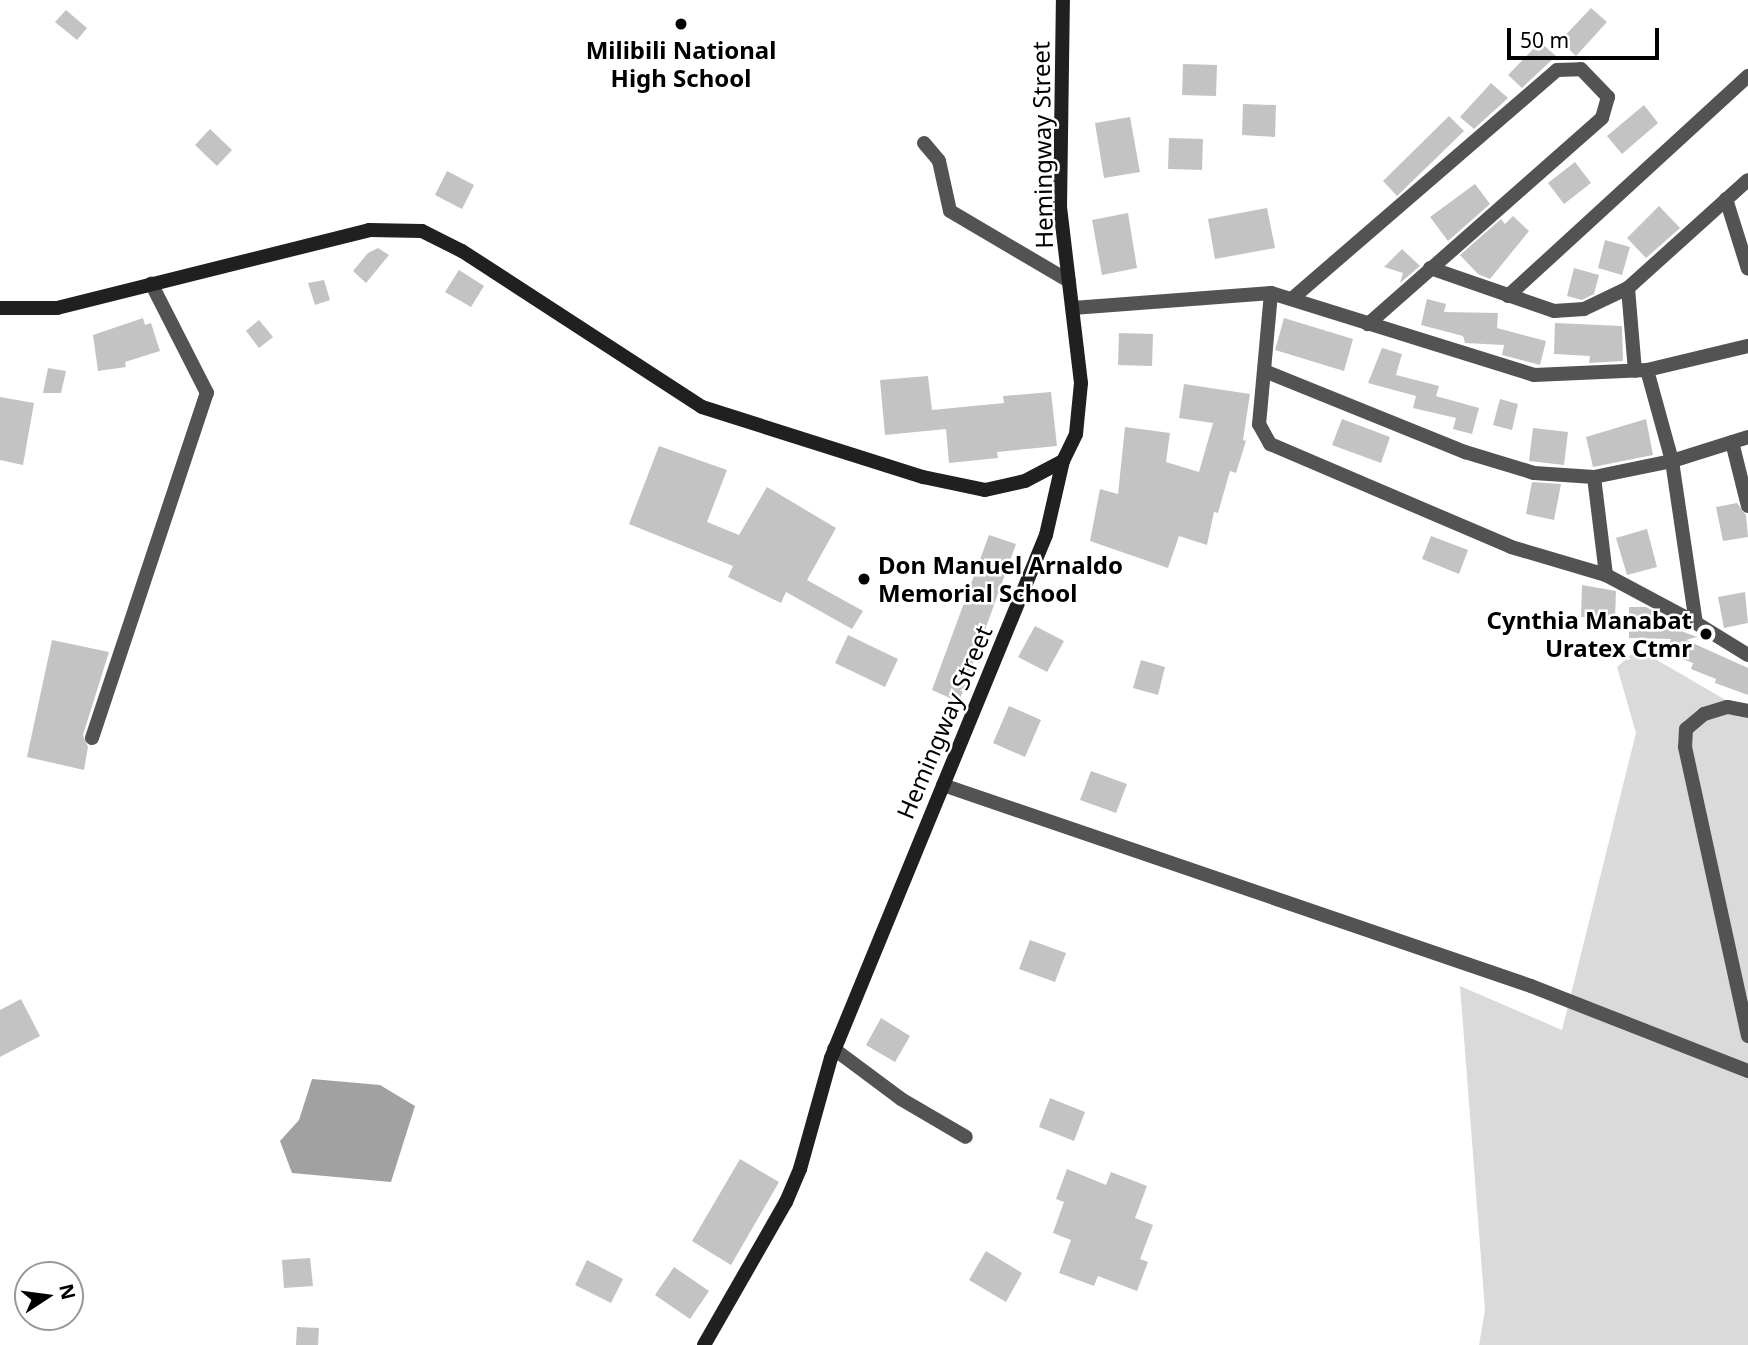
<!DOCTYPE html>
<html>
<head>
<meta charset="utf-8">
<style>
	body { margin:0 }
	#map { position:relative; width:1748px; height:1345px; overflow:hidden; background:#fff; font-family:"Noto Sans",sans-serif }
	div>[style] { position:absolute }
	.green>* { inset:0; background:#dadada }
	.water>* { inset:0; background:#a1a1a1 }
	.building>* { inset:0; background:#c3c3c3 }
	.minor>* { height:14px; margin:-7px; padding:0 7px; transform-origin:7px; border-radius:7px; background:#535353 }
	.secondary>* { height:14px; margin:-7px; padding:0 7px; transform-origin:7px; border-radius:7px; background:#202020 }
	.dots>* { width:19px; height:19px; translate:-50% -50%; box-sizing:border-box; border:4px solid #fff; border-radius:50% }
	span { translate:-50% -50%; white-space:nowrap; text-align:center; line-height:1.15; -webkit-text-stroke:5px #fff; paint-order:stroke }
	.poi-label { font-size:24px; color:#000; font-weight:700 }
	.left { translate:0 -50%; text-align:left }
	.right { translate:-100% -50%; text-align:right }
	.street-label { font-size:24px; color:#000 }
	.north { position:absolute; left:14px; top:1261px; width:70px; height:70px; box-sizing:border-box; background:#fff; border:2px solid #999; border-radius:50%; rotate:77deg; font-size:19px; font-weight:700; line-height:28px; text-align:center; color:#000 }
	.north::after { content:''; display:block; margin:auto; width:24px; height:32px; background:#000; clip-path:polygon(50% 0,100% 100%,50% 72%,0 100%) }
	.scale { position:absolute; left:1507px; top:28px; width:152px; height:32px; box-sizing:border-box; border:4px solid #000; border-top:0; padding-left:9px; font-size:21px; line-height:24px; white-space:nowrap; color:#000; -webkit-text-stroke:5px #fff; paint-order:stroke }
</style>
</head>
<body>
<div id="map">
	<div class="green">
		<div style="clip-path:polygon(1638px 649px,1748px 713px,1748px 1345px,1479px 1345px,1485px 1310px,1460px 986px,1562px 1030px,1636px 733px,1617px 667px)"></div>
	</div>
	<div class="water">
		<div style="clip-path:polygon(312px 1079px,380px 1085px,415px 1106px,391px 1182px,292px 1173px,280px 1141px,299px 1120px)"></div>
	</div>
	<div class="building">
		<div style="clip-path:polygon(1591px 8px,1607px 22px,1576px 56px,1560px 41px)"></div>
		<div style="clip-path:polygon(66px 10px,87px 28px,77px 40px,55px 22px)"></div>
		<div style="clip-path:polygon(1540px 42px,1556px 56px,1522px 88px,1508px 75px)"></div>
		<div style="clip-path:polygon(1183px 64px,1217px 65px,1216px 96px,1182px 95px)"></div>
		<div style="clip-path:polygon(1491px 83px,1508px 98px,1474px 129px,1460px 117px)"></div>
		<div style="clip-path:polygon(1243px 104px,1276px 105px,1275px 137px,1242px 135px)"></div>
		<div style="clip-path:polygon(1644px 105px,1658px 123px,1622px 154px,1607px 136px)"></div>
		<div style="clip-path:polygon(1449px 116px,1464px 131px,1397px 196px,1383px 181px)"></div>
		<div style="clip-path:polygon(1130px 117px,1140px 172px,1104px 178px,1095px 123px)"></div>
		<div style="clip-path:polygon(210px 129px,232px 150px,217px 166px,195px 145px)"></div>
		<div style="clip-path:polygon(1169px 138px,1203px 139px,1202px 170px,1168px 169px)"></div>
		<div style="clip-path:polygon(1575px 162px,1591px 183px,1564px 204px,1548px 183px)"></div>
		<div style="clip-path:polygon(447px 171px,474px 185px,462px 209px,435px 195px)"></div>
		<div style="clip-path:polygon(1475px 184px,1490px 204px,1448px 241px,1430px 217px)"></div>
		<div style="clip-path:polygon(1659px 206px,1680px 228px,1646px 258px,1627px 238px)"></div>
		<div style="clip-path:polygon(1267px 208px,1275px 248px,1215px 259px,1208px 219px)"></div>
		<div style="clip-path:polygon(1128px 213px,1137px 268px,1102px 275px,1092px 220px)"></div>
		<div style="clip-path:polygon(1513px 216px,1529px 231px,1490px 279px,1478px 274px,1460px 255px,1501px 219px,1505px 224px)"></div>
		<div style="clip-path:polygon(1605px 240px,1630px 247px,1622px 275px,1598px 268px)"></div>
		<div style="clip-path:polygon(378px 248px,389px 255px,366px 283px,353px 271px,368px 253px)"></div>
		<div style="clip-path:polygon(1402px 249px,1420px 266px,1400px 283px,1403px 273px,1384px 267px)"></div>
		<div style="clip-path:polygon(1574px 268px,1599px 275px,1594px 294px,1582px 300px,1567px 296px)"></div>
		<div style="clip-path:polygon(459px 270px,484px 286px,471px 307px,445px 292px)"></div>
		<div style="clip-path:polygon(324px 280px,330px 300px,315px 305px,308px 283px)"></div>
		<div style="clip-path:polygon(1427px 299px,1446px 304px,1444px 312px,1498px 313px,1497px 328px,1546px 341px,1540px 365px,1502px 355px,1504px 345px,1465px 343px,1463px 336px,1421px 325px)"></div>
		<div style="clip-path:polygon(143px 318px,145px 325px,151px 323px,160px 351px,125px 362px,126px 367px,98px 371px,93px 335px)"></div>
		<div style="clip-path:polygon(1284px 318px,1353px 339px,1344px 371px,1275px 350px)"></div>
		<div style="clip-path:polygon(259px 320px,273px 337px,259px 348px,246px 331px)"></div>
		<div style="clip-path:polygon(1555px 323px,1622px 326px,1623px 361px,1589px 363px,1590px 356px,1554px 354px)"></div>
		<div style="clip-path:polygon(1119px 333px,1153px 334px,1152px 366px,1118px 365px)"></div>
		<div style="clip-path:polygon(1382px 348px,1402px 354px,1396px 375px,1439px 386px,1436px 396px,1479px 408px,1472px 434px,1453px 429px,1456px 418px,1413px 408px,1416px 396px,1368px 383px)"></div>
		<div style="clip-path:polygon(48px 368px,66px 371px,61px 393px,43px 393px)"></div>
		<div style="clip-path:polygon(928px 376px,932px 410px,1004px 403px,1003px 396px,1051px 392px,1057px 446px,997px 452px,998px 458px,949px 463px,946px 429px,885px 435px,880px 380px)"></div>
		<div style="clip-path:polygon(1184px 384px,1250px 394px,1243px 440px,1246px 441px,1236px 473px,1230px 471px,1218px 513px,1214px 512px,1207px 545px,1179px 536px,1168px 568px,1090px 541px,1100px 489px,1118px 494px,1125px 427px,1170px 433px,1166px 462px,1199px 472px,1213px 423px,1179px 418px)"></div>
		<div style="clip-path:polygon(0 397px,34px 403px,23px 465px,0 460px)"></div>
		<div style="clip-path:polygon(1500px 399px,1518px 404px,1512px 430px,1493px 425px)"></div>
		<div style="clip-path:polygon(1342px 419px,1390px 437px,1381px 463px,1332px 445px)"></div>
		<div style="clip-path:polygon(1646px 419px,1653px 455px,1593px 467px,1586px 437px)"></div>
		<div style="clip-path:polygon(1533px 428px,1568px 432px,1564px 465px,1529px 461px)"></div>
		<div style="clip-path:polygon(659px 446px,727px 470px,707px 522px,739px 535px,767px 487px,836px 528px,807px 580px,863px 611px,852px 629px,786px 592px,781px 603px,728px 577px,733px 566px,629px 524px)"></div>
		<div style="clip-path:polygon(1532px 482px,1561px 484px,1554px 520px,1526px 514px)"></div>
		<div style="clip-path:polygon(1737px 503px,1746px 515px,1748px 537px,1723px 541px,1716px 507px)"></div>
		<div style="clip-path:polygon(1647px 529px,1657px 567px,1627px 575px,1616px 538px)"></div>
		<div style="clip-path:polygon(989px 535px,1016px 544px,959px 702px,932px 690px)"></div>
		<div style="clip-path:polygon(1431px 536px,1468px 550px,1459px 574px,1422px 559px)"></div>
		<div style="clip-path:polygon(1582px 585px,1616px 591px,1615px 618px,1581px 617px)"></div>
		<div style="clip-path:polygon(1745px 592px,1748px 623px,1724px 628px,1718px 597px)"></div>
		<div style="clip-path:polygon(1629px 607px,1646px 607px,1663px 616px,1663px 624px,1697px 637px,1686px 640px,1748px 668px,1748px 695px,1715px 683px,1716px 679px,1691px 669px,1693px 663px,1666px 653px,1671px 639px,1629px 638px)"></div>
		<div style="clip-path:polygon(1035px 626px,1064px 641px,1047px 672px,1018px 657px)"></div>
		<div style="clip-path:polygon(848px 635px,898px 659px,885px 687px,835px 663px)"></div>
		<div style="clip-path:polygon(52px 640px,109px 652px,83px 735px,88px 747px,84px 770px,27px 757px)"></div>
		<div style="clip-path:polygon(1141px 660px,1165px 667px,1158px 695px,1133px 688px)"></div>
		<div style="clip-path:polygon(1009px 706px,1041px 720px,1025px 757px,993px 743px)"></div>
		<div style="clip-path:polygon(1091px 771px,1127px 784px,1116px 813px,1080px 800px)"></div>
		<div style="clip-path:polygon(1030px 940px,1066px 953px,1055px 982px,1019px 969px)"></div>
		<div style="clip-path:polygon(21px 999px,40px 1036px,0 1057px,0 1010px)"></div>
		<div style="clip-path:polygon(881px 1018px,910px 1036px,895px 1062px,866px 1045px)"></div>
		<div style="clip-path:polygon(1050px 1098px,1085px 1112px,1074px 1141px,1039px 1127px)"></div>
		<div style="clip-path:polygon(740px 1159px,779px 1182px,731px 1265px,692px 1241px)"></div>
		<div style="clip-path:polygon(1067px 1169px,1106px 1185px,1111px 1172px,1147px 1186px,1135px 1218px,1153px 1225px,1140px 1259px,1148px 1262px,1137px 1291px,1098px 1276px,1094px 1286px,1059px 1273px,1071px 1240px,1053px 1233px,1064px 1202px,1056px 1199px)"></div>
		<div style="clip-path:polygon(986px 1251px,1022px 1273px,1006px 1302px,969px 1280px)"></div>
		<div style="clip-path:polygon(310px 1258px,313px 1286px,284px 1288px,282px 1260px)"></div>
		<div style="clip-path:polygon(587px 1260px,623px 1279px,611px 1303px,575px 1285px)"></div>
		<div style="clip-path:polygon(674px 1267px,709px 1291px,690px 1319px,655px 1295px)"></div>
		<div style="clip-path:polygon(297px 1327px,319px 1328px,318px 1345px,296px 1345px)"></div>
	</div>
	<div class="minor">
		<div style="left:924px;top:143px;width:23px;rotate:50deg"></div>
		<div style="left:939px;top:161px;width:51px;rotate:77.6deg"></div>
		<div style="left:950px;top:211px;width:138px;rotate:30.5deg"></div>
		<div style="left:1726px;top:199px;width:73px;rotate:72.6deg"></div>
		<div style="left:1430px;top:268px;width:131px;rotate:19.1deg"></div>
		<div style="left:1554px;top:311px;width:30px;rotate:-4deg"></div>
		<div style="left:1584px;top:309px;width:49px;rotate:-25.5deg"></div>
		<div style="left:1628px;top:288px;width:161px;rotate:-42deg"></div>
		<div style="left:1628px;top:288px;width:83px;rotate:85.2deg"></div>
		<div style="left:1271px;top:293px;width:132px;rotate:95.2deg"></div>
		<div style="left:1259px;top:424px;width:23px;rotate:61deg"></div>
		<div style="left:1270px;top:444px;width:262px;rotate:23.1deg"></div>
		<div style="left:1511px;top:547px;width:99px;rotate:16.4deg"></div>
		<div style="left:1606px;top:575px;width:102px;rotate:28.1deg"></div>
		<div style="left:1508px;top:296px;width:326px;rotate:-42.5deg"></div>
		<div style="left:1294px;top:297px;width:347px;rotate:-40.8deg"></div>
		<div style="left:1557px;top:70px;width:24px;rotate:-2deg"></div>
		<div style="left:1581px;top:69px;width:39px;rotate:46deg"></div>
		<div style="left:1608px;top:97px;width:22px;rotate:106deg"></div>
		<div style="left:1602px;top:118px;width:312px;rotate:138.6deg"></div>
		<div style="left:1073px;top:308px;width:199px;rotate:-4.3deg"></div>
		<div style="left:1271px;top:293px;width:275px;rotate:17.3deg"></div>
		<div style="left:1534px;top:375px;width:113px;rotate:-2.5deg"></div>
		<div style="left:1647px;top:370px;width:104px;rotate:-13.4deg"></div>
		<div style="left:1647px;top:370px;width:94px;rotate:74.6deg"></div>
		<div style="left:1672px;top:461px;width:164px;rotate:81.6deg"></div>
		<div style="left:1696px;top:623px;width:61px;rotate:31.6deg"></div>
		<div style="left:1267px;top:372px;width:214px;rotate:22deg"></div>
		<div style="left:1465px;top:452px;width:72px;rotate:16.9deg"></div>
		<div style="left:1534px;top:473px;width:60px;rotate:3.8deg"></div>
		<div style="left:1594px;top:477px;width:80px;rotate:-11.6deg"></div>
		<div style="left:1672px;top:461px;width:80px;rotate:-17.5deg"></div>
		<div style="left:1732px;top:442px;width:66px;rotate:76deg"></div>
		<div style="left:1594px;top:477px;width:99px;rotate:83deg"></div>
		<div style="left:1748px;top:711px;width:21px;rotate:-169deg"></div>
		<div style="left:1727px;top:707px;width:24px;rotate:163deg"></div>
		<div style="left:1704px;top:714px;width:23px;rotate:140deg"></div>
		<div style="left:1686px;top:729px;width:18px;rotate:93deg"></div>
		<div style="left:1685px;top:747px;width:296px;rotate:77.7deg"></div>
		<div style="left:92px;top:738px;width:364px;rotate:-71.6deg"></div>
		<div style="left:207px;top:393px;width:123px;rotate:-117deg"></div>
		<div style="left:943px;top:785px;width:621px;rotate:18.87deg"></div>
		<div style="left:1531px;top:986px;width:233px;rotate:21.4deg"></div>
		<div style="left:834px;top:1049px;width:84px;rotate:36.7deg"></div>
		<div style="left:901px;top:1099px;width:75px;rotate:30.3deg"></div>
	</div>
	<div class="secondary">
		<div style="left:0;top:308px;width:57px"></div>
		<div style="left:57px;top:308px;width:322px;rotate:-14deg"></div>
		<div style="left:369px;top:230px;width:53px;rotate:1.1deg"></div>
		<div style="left:422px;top:231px;width:45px;rotate:26.6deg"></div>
		<div style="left:462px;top:251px;width:286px;rotate:33deg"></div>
		<div style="left:702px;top:407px;width:232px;rotate:17.6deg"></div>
		<div style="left:923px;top:477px;width:63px;rotate:11.8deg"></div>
		<div style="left:985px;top:490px;width:41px;rotate:-12.7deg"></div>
		<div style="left:1025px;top:481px;width:43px;rotate:-27.8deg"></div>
		<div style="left:704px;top:1345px;width:165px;rotate:-60.2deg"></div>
		<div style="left:786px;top:1202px;width:36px;rotate:-67deg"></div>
		<div style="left:800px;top:1169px;width:115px;rotate:-74.4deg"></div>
		<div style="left:831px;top:1058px;width:565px;rotate:-67.65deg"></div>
		<div style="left:1046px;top:535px;width:76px;rotate:-77.1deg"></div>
		<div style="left:1063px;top:461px;width:30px;rotate:-64deg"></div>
		<div style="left:1076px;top:434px;width:51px;rotate:-84.4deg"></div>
		<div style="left:1081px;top:383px;width:176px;rotate:-96.8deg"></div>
		<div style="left:1060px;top:208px;width:208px;rotate:-89.2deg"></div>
	</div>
	<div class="dots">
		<div style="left:681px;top:24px;background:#000"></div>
		<div style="left:864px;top:579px;background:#000"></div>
		<div style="left:1706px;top:634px;background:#000"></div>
	</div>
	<div class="poi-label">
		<span style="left:681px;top:64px">Milibili National<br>High School</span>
		<span class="left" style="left:878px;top:579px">Don Manuel Arnaldo<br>Memorial School</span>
		<span class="right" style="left:1692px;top:634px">Cynthia Manabat<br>Uratex Ctmr</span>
	</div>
	<div class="street-label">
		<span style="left:1042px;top:145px;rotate:-91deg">Hemingway Street</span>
		<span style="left:944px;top:722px;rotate:-67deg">Hemingway Street</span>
	</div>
	<div class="north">N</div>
	<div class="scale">50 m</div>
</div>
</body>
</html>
